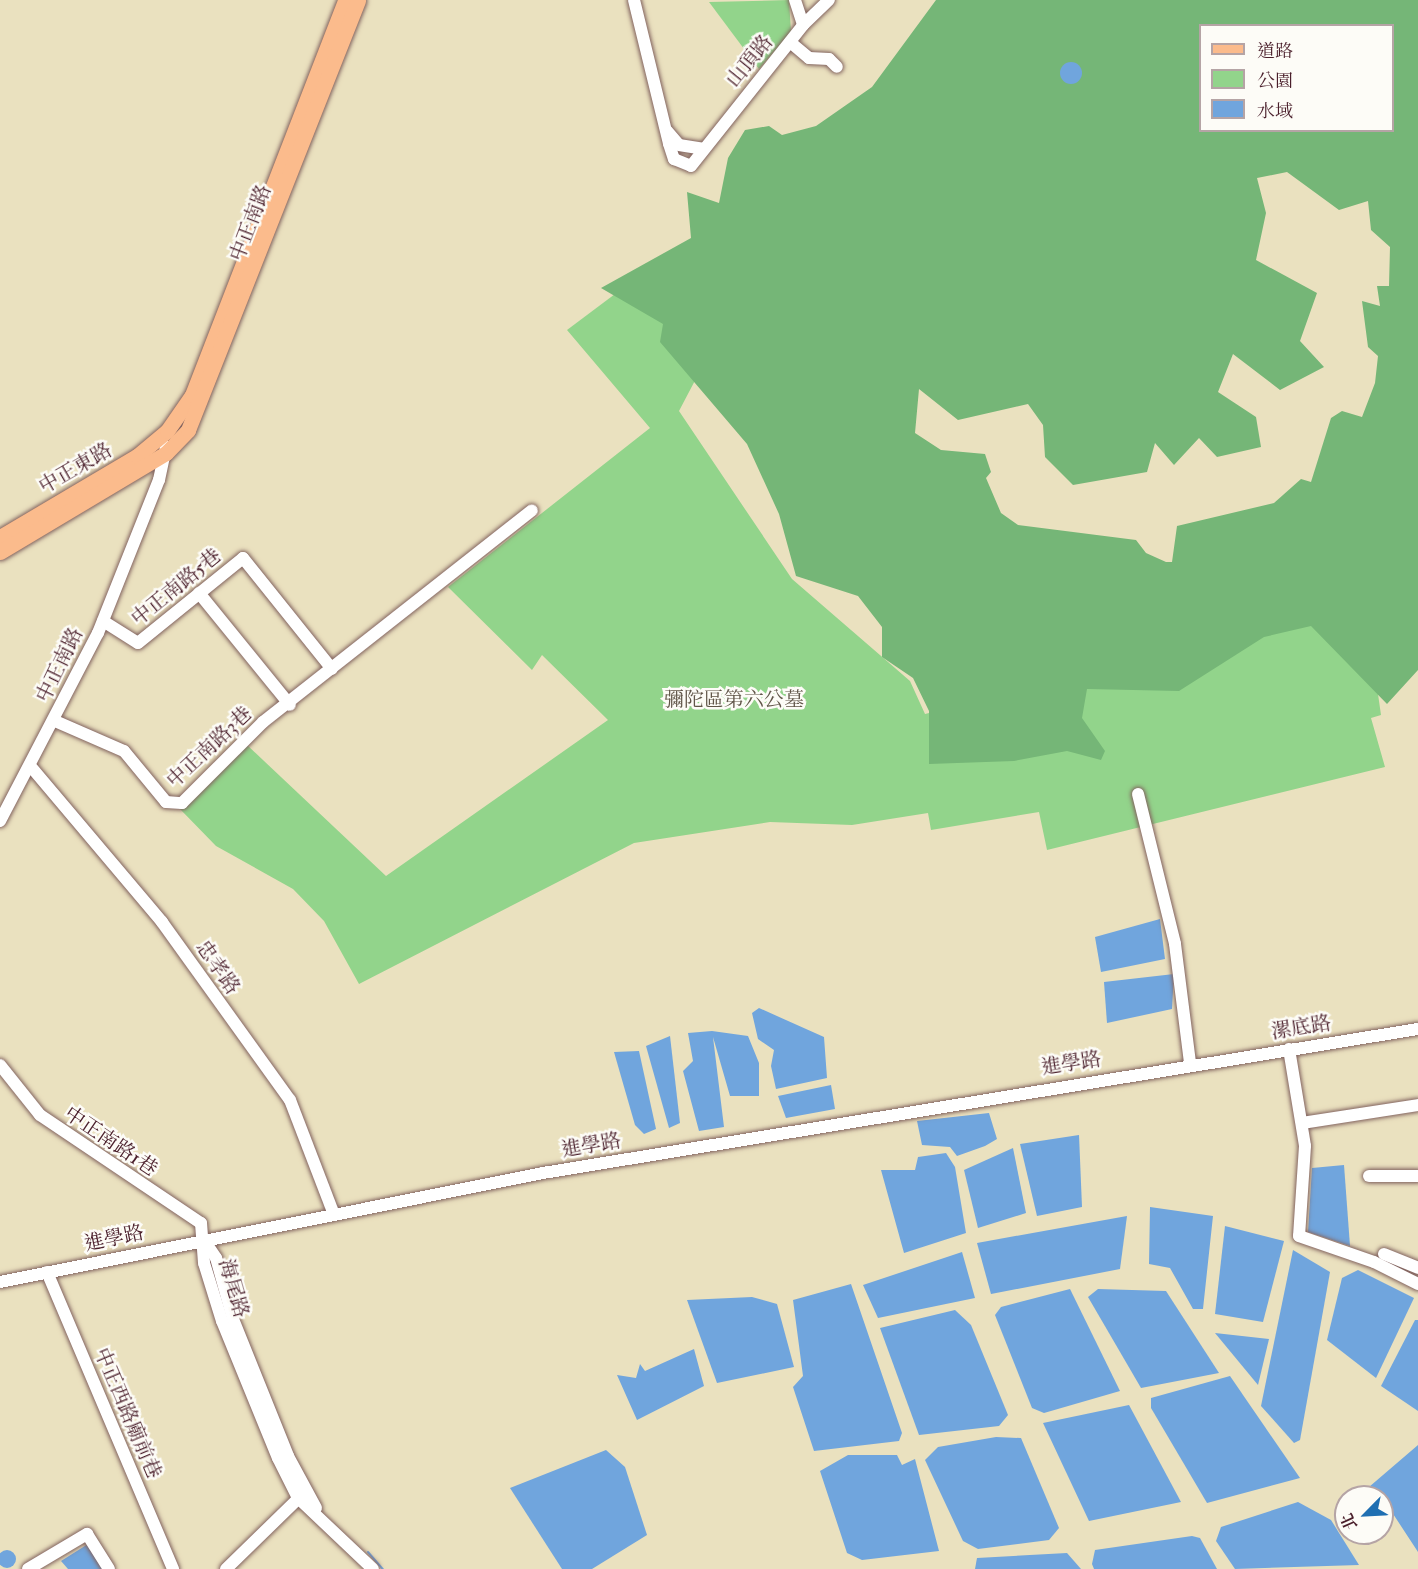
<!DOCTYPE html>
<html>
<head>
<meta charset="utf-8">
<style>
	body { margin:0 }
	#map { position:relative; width:1418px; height:1569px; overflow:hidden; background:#eae1bf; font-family:"IM FELL Double Pica","Noto Serif TC",serif }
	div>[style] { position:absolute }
	.green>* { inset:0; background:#92d48b }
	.forest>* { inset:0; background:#75b677 }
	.water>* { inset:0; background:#70a5dd }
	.round { border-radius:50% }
	.stream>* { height:2px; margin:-1px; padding:0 1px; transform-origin:1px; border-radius:1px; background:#70a5dd }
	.roads { filter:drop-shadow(0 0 2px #82635f) drop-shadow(0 0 2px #82635f) }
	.minor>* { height:12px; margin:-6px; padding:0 6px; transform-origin:6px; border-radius:6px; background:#fff }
	.major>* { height:15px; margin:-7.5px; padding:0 7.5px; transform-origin:7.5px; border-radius:7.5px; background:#fbbb8c }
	span { translate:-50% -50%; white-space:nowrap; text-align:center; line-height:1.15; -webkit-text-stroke:5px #fdfcf7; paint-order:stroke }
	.street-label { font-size:20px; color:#4a1f2b }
	.park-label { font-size:20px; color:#605548 }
	.legend { position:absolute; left:1199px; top:24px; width:195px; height:108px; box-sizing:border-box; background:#fdfcf7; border:2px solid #b5a4a5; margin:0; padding:8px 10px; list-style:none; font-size:18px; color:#4a1f2b }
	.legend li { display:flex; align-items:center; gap:12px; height:30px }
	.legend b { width:30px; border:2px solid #b5a4a5 }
	.north { position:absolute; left:1334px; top:1485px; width:60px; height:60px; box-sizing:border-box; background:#fdfcf7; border:2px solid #b5a4a5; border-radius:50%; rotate:246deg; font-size:16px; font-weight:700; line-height:24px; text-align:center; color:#4a1f2b }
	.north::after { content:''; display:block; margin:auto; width:21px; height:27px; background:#1f6fb2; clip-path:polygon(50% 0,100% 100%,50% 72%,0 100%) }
</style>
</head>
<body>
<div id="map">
	<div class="green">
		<div style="clip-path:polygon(789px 0,791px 32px,759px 69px,709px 2px)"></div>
		<div style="clip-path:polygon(631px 282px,700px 371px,679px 411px,792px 579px,910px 681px,925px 714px,1317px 618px,1375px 673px,1381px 715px,1371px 718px,1385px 767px,1047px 850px,1039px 812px,931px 830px,928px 813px,852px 825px,770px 822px,634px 843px,359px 984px,324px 921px,293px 889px,216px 846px,180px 809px,246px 744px,386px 876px,608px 720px,542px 655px,532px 670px,448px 587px,650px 428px,567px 330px)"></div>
	</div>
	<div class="forest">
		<div style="clip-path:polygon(evenodd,936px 0,1418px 0,1418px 670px,1387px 704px,1311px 626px,1264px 637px,1179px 691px,1087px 689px,1082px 718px,1105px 751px,1101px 760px,1067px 751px,1014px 761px,929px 764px,929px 711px,913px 678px,882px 657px,882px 627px,858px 596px,796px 576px,779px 514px,747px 444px,660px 342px,663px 324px,601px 288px,691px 238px,687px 192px,719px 203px,728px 158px,745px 130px,769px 126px,782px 135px,816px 126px,872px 87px,936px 0,1200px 26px,1392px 26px,1392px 130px,1200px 130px,1200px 26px,936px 0,1287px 172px,1339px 210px,1368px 201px,1371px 230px,1390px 247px,1389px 286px,1377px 286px,1380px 306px,1362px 301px,1368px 347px,1378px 356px,1375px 383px,1362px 417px,1342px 411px,1331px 418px,1311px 482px,1301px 479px,1274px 503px,1177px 526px,1172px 562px,1166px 562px,1146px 553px,1136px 540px,1018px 525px,1001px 513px,986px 478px,991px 472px,985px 454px,941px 450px,915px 433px,919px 389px,958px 420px,1028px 404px,1043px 425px,1045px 457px,1073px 485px,1147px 472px,1155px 443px,1174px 465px,1199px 438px,1217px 457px,1261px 447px,1256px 417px,1218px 392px,1233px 354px,1280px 390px,1324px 367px,1300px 341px,1317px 293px,1256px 260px,1266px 213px,1257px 178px,1287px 172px)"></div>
	</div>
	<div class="water">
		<div class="round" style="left:1060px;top:62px;width:22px;height:22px"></div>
		<div style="clip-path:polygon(1160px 919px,1165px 959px,1101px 972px,1095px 937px)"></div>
		<div style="clip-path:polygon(1174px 974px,1172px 1009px,1107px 1023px,1104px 982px)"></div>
		<div style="clip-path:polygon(759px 1008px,824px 1037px,827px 1078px,776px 1089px,771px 1066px,774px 1050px,758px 1039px,752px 1013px)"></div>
		<div style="clip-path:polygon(712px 1031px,748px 1036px,759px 1063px,759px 1096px,730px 1096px,713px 1037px,724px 1127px,699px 1131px,683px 1071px,693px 1061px,688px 1033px)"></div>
		<div style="clip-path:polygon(670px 1036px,680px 1123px,669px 1128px,646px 1046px)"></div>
		<div style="clip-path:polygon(639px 1051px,656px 1129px,644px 1134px,635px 1125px,614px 1052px)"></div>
		<div style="clip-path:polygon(831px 1085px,835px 1109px,786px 1118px,778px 1096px)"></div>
		<div style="clip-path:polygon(989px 1113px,997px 1139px,985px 1146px,957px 1156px,950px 1147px,922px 1145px,917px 1121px)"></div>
		<div style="clip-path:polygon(1079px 1135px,1082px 1207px,1037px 1216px,1020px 1144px)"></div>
		<div style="clip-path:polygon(1013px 1148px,1026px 1213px,978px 1228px,964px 1170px)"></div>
		<div style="clip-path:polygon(946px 1153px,955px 1167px,966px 1233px,904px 1253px,881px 1170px,915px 1170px,918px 1157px)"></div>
		<div style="clip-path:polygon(1344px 1165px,1350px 1246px,1308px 1232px,1312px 1168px)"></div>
		<div style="clip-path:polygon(1150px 1207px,1213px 1216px,1203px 1309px,1193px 1309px,1170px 1268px,1149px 1264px)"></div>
		<div style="clip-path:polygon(1127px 1216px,1120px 1269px,991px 1294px,977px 1243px)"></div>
		<div style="clip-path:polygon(1225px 1226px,1284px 1241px,1263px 1322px,1215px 1314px)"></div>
		<div style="clip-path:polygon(1293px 1250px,1330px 1272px,1300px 1440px,1294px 1443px,1261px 1406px)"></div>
		<div style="clip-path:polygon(962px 1252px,975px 1298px,878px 1318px,863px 1285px)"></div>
		<div style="clip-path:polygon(1358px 1270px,1414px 1298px,1376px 1378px,1327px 1340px,1342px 1278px)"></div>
		<div style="clip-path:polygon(851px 1284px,902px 1433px,899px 1441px,814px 1451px,793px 1387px,803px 1376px,793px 1300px)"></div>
		<div style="clip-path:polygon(1070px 1289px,1120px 1391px,1044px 1413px,1032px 1408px,995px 1315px,1001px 1307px)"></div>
		<div style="clip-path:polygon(1098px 1289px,1166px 1291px,1219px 1373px,1141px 1388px,1088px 1297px)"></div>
		<div style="clip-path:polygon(752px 1297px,777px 1304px,794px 1367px,717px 1383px,687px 1300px)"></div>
		<div style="clip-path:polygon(955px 1310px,971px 1325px,1008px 1415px,999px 1426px,919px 1435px,880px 1328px)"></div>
		<div style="clip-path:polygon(1415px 1320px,1418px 1320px,1418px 1411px,1381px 1386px)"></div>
		<div style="clip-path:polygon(1215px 1333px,1269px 1339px,1258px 1385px)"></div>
		<div style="clip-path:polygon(694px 1349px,704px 1386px,637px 1420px,617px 1375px,636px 1378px,640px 1364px,645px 1371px)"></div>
		<div style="clip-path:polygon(1230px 1376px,1300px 1478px,1207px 1503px,1151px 1408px,1151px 1398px)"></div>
		<div style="clip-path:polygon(1129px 1405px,1181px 1502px,1089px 1521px,1043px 1423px)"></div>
		<div style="clip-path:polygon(996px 1437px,1021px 1438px,1059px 1528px,1049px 1540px,978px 1549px,963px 1541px,925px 1460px,938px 1447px)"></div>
		<div style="clip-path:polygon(1418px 1445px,1418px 1552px,1382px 1497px,1369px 1487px)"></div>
		<div style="clip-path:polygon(606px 1450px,625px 1467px,647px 1535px,592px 1569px,562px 1569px,510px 1488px)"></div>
		<div style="clip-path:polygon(848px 1455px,897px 1455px,902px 1465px,915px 1459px,939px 1551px,862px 1560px,847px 1553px,820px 1471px)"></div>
		<div style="clip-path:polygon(1298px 1502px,1331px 1520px,1359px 1565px,1235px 1569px,1216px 1541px,1221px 1527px)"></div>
		<div style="clip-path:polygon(1192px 1536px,1200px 1538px,1217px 1569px,1094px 1569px,1092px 1564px,1095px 1550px)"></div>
		<div style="clip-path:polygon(88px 1544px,104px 1569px,68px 1569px,61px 1561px)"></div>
		<div class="round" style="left:-2px;top:1550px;width:18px;height:18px"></div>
		<div style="clip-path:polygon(1067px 1553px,1081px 1569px,975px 1569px,977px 1558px)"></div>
	</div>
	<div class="stream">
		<div style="left:368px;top:1552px;width:23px;rotate:49deg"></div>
	</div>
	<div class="roads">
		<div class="minor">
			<div style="left:634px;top:0;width:148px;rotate:76.3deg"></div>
			<div style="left:669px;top:144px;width:16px;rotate:72deg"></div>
			<div style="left:674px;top:159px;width:18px;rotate:22deg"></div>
			<div style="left:691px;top:166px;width:180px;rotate:-51.5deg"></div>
			<div style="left:803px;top:25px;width:36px;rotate:-44deg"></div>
			<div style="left:795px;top:0;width:26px;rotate:72deg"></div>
			<div style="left:790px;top:42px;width:25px;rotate:40deg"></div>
			<div style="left:809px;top:58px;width:20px;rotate:3deg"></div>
			<div style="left:829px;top:59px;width:11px;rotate:45deg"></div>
			<div style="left:667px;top:131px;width:18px;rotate:49deg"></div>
			<div style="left:679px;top:145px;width:24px;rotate:9deg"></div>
			<div style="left:199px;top:593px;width:144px;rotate:50.9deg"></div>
			<div style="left:103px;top:621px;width:41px;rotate:32.2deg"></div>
			<div style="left:138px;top:643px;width:135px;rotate:-39deg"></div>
			<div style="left:243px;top:558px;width:142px;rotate:51.3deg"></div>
			<div style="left:55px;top:721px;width:75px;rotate:23.5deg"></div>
			<div style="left:124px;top:751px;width:66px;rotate:50.5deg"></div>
			<div style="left:166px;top:802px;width:16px;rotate:4deg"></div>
			<div style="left:182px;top:803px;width:115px;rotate:-45deg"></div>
			<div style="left:263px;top:722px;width:342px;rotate:-38.2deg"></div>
			<div style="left:32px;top:768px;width:202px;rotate:49.8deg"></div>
			<div style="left:162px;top:922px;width:219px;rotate:54.3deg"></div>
			<div style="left:290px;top:1100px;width:120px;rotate:69deg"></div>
			<div style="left:1138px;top:794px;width:154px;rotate:76.1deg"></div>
			<div style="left:1175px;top:944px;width:120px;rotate:82.8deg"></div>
			<div style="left:0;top:821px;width:212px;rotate:-62.5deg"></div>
			<div style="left:98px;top:633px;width:165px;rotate:-68.3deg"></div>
			<div style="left:159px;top:480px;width:34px;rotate:-78deg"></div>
			<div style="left:1289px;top:1049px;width:98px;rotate:80.6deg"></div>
			<div style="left:1305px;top:1146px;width:90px;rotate:93.8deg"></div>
			<div style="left:1299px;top:1236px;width:79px;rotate:19.1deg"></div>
			<div style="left:1374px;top:1262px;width:49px;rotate:26.6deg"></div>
			<div style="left:0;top:1065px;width:64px;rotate:51.3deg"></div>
			<div style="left:40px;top:1115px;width:194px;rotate:33.9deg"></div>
			<div style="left:201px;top:1223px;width:40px;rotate:85.7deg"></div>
			<div style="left:204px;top:1263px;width:61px;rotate:72.8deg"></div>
			<div style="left:222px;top:1321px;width:148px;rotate:67.8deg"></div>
			<div style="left:278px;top:1458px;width:45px;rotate:63.4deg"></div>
			<div style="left:298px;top:1498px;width:103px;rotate:43.4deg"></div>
			<div style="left:1302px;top:1123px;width:117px;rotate:-8.8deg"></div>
			<div style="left:1369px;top:1176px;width:49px"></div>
			<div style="left:204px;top:1240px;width:22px;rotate:56deg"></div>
			<div style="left:216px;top:1258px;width:63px;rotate:74.4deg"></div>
			<div style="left:233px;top:1319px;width:148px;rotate:68.1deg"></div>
			<div style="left:288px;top:1456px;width:59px;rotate:61.7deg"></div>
			<div style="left:1384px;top:1254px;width:37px;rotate:22deg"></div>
			<div style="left:47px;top:1272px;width:323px;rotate:67deg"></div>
			<div style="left:0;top:1282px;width:554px;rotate:-11.35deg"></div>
			<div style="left:543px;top:1173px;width:887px;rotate:-9.35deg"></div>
			<div style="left:28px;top:1569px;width:69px;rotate:-30.7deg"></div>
			<div style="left:87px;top:1534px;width:41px;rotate:57.8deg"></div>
			<div style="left:226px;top:1569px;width:110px;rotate:-44.3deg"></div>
		</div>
		<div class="major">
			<div style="left:0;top:537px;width:159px;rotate:-30.6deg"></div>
			<div style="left:137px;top:456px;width:39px;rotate:-40deg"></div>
			<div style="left:167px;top:431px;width:44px;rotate:-55.2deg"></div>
			<div style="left:192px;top:395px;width:424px;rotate:-68.8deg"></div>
			<div style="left:0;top:552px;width:193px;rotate:-30.8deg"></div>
			<div style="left:166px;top:453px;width:32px;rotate:-46deg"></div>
			<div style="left:188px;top:430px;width:462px;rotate:-68.4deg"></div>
		</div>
	</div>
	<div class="street-label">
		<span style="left:749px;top:61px;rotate:-51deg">山頂路</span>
		<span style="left:250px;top:223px;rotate:-69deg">中正南路</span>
		<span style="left:75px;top:468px;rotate:-30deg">中正東路</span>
		<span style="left:176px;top:587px;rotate:-39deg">中正南路5巷</span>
		<span style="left:59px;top:665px;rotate:-64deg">中正南路</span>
		<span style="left:209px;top:747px;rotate:-43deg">中正南路3巷</span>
		<span style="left:218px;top:967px;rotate:55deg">忠孝路</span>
		<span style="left:1301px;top:1027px;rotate:-9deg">漯底路</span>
		<span style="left:1071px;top:1063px;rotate:-9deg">進學路</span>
		<span style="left:111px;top:1141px;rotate:34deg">中正南路1巷</span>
		<span style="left:591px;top:1145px;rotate:-10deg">進學路</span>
		<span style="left:114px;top:1238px;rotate:-12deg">進學路</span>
		<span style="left:234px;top:1288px;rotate:74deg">海尾路</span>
		<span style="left:128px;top:1413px;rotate:67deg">中正西路廟前巷</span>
	</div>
	<div class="park-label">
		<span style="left:734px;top:699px">彌陀區第六公墓</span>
	</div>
	<ul class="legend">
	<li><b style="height:8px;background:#fbbb8c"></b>道路</li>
	<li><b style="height:16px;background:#92d48b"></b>公園</li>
	<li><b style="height:16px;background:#70a5dd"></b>水域</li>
	</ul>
	<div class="north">北</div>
</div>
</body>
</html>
